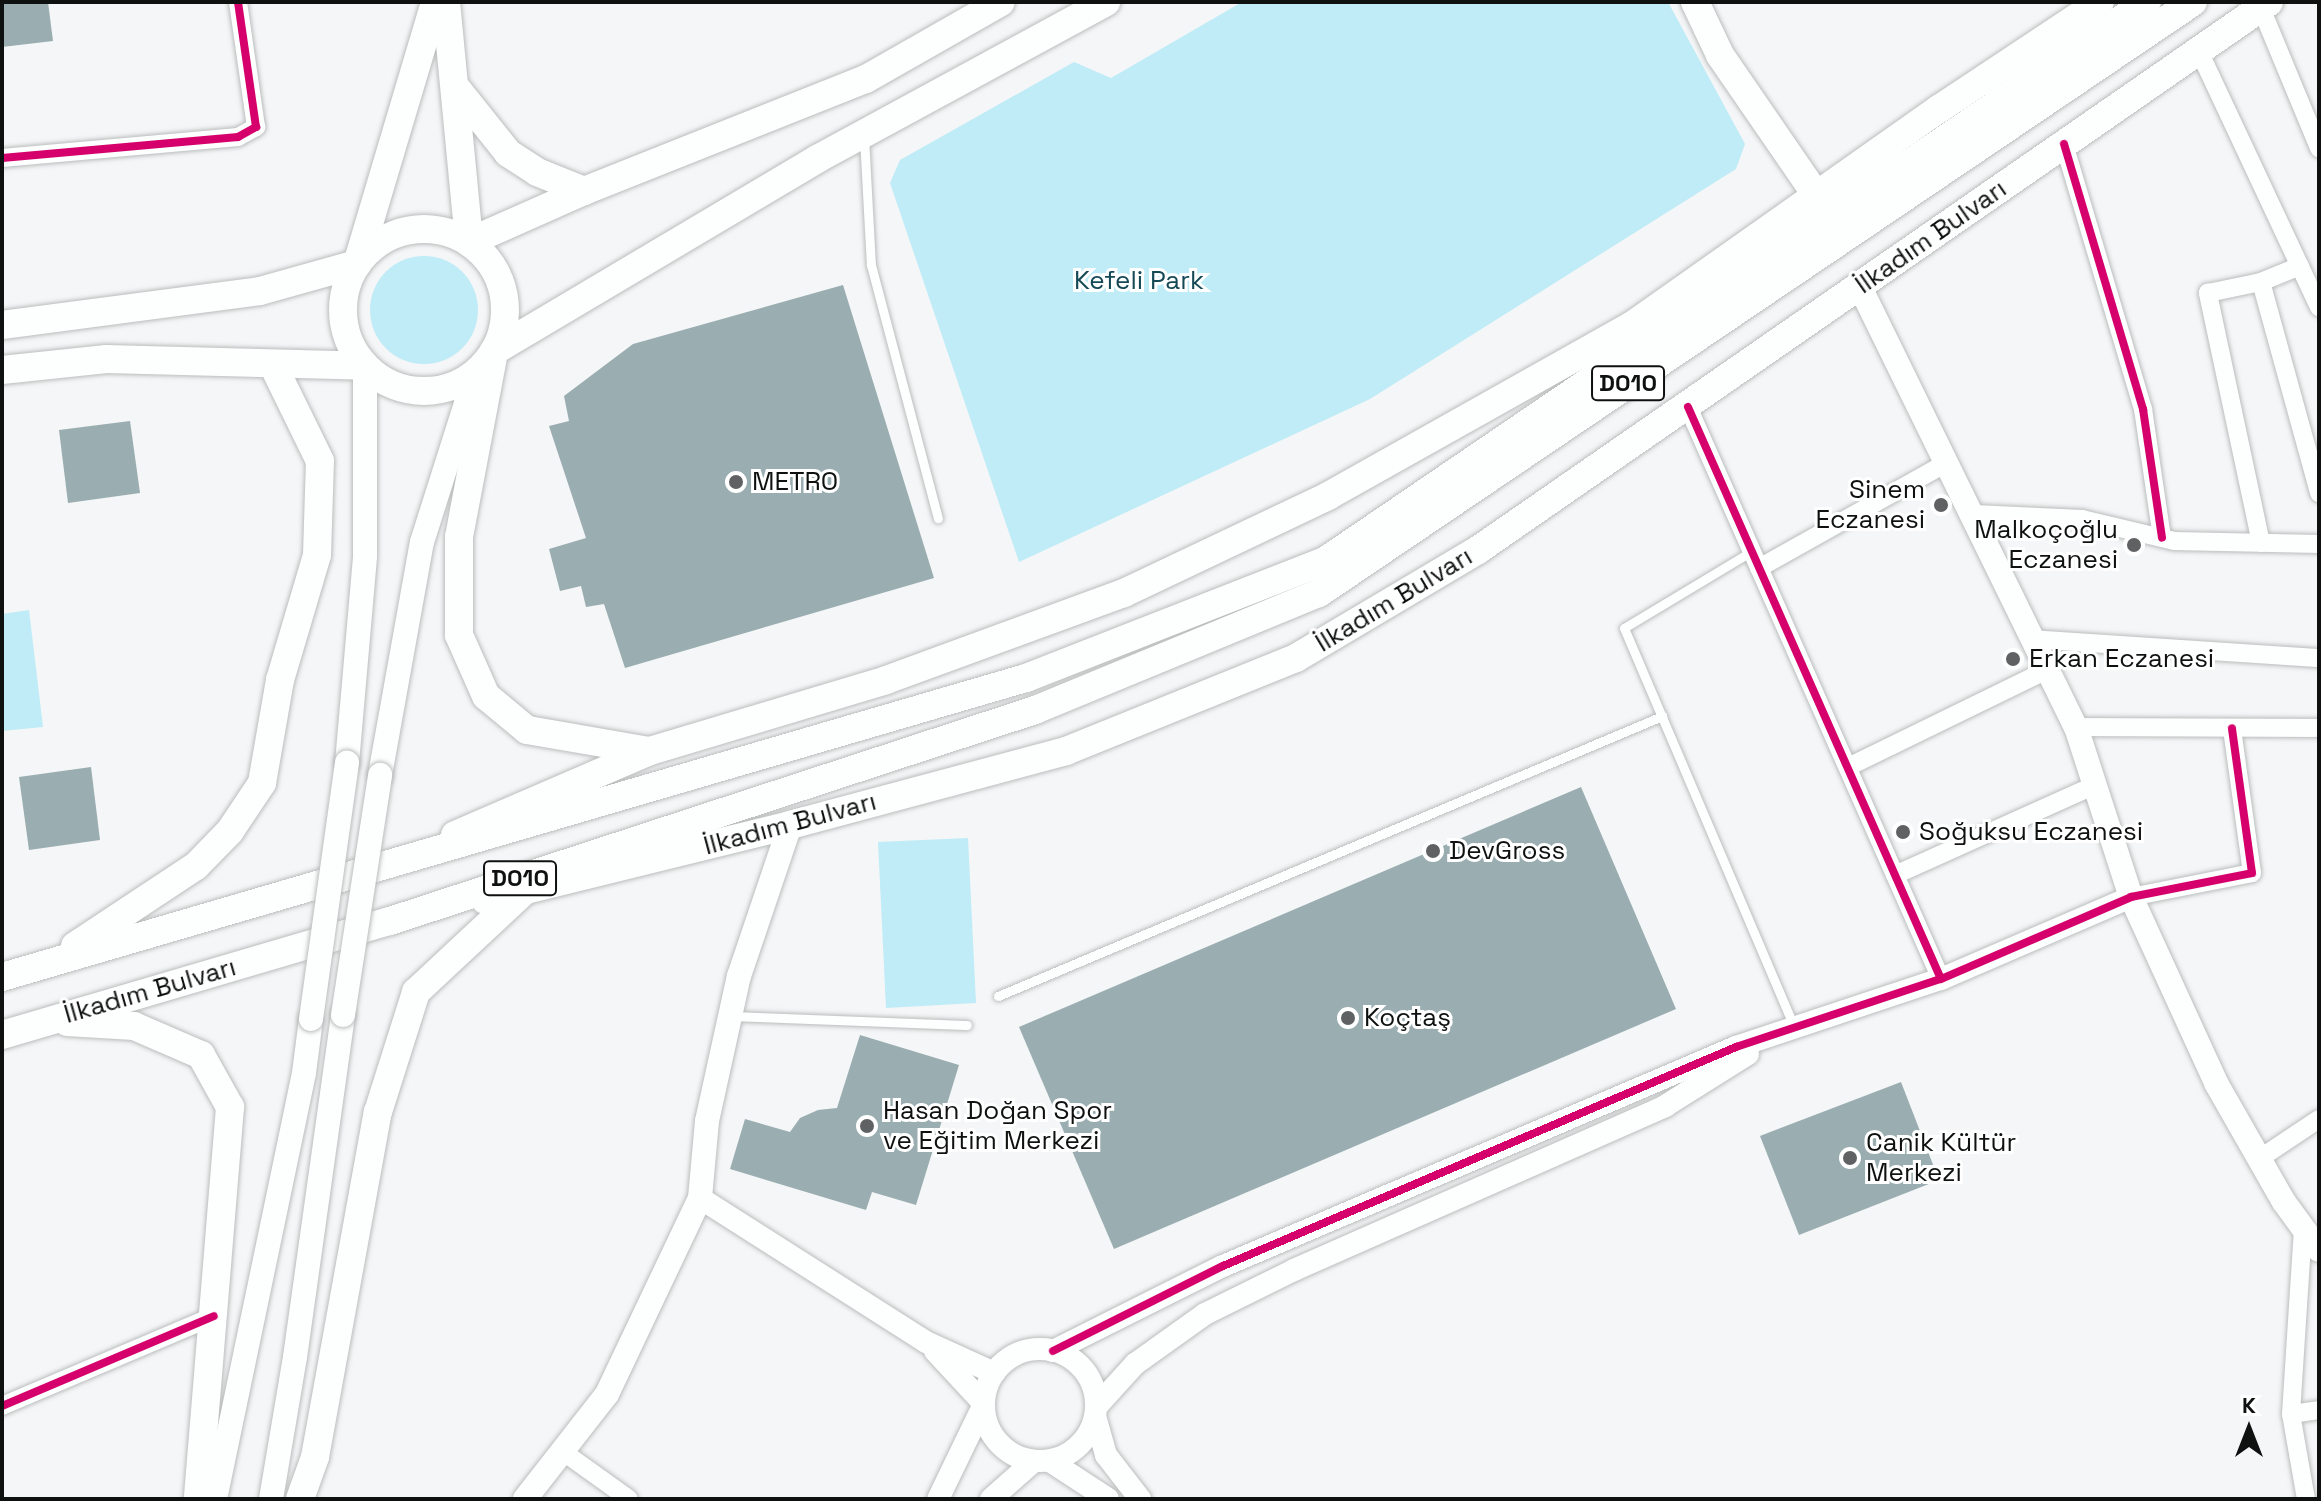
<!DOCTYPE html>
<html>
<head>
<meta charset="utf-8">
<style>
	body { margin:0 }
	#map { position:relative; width:2321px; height:1501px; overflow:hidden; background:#f4f6f7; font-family:"Space Grotesk",sans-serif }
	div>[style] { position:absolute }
	.green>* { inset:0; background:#bfecf7 }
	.round { border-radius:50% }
	.building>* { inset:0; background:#9aadb1 }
	.roads { filter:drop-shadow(0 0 2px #bbbdbd) drop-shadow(0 0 2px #bbbdbd) }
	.service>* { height:9px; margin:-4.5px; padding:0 4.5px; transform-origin:4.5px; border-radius:4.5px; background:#fdfefe }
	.minor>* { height:18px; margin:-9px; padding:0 9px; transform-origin:9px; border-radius:9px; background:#fdfefe }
	.tertiary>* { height:22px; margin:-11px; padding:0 11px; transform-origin:11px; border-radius:11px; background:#fdfefe }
	.tertiary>.ring { margin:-11px; padding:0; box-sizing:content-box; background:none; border:22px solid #fdfefe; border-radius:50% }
	.secondary>* { height:24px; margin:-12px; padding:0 12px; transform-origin:12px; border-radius:12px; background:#fdfefe }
	.primary>* { height:28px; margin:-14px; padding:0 14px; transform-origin:14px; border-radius:14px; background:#fdfefe }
	.primary>.ring { margin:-14px; padding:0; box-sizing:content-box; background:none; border:28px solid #fdfefe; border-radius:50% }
	.trunk>* { height:28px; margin:-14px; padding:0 14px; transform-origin:14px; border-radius:14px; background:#fdfefe }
	.bridges { filter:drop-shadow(0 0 2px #bbbdbd) drop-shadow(0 0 2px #bbbdbd) }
	.secondary-bridge>* { height:24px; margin:-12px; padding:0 12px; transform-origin:12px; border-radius:12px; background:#fdfefe }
	.cycleway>* { height:8px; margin:-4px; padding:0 4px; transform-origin:4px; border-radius:4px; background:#d6006c }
	.dots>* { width:22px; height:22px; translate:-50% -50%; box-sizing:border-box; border:4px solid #fff; border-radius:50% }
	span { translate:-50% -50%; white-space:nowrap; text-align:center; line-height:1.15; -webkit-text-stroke:6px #fff; paint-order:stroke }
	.shield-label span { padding:2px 6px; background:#fff; border:2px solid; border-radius:6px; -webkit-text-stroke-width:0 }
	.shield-label { font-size:24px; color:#0f1111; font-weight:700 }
	.street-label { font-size:26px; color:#0f1111 }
	.park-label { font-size:26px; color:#144955 }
	.poi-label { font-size:26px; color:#0f1111 }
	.left { translate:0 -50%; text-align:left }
	.right { translate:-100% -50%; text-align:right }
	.frame { position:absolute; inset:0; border:4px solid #0f1111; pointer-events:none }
	.north { position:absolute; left:2209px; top:1389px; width:80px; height:80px; -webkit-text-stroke:6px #fff; paint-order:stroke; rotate:0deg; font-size:22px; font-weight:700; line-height:32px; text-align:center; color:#0f1111 }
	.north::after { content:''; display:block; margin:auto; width:28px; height:36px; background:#0f1111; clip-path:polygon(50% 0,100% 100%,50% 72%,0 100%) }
</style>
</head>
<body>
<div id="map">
	<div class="green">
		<div style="clip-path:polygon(1242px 2px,1668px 2px,1745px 144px,1736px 169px,1370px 399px,1019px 562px,890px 183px,900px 160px,1074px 62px,1111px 78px)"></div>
		<div class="round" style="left:370px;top:256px;width:108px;height:108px"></div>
		<div style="clip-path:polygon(29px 610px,43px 727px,2px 731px,2px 614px)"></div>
		<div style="clip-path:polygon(968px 838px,976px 1003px,886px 1008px,878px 842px)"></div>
	</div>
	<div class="building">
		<div style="clip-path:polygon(2px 2px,48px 2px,53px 41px,2px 47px)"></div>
		<div style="clip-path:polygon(843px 285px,934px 578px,625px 668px,604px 604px,586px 607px,581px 586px,560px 591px,549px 549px,586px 538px,549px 426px,569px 421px,564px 396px,633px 344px)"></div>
		<div style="clip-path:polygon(130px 421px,140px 493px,68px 503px,59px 430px)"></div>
		<div style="clip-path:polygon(91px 767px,100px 840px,29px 850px,19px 777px)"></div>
		<div style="clip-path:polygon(1581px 787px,1676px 1009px,1114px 1249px,1019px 1027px)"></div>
		<div style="clip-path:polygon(860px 1035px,959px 1065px,916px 1205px,872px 1192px,866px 1210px,730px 1169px,745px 1119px,790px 1132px,800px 1118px,818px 1110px,837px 1108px)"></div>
		<div style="clip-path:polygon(1901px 1082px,1939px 1180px,1799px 1235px,1760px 1136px)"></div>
	</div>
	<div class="roads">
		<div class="service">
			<div style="left:864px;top:137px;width:128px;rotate:86.9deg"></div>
			<div style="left:871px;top:265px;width:262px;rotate:75.2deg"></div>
			<div style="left:1752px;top:551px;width:149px;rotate:149deg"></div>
			<div style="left:1624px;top:628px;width:431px;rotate:66.9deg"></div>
			<div style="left:998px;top:996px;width:721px;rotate:-22.86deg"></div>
			<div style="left:730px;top:1016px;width:237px;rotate:2.2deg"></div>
		</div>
		<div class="minor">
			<div style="left:2261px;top:8px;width:152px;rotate:67.5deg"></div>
			<div style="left:2199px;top:51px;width:283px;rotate:64.9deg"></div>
			<div style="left:2064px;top:144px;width:277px;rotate:73.4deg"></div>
			<div style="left:2143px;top:409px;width:130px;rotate:81.6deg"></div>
			<div style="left:2px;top:158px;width:237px;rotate:-5.1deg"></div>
			<div style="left:238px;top:137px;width:21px;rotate:-29deg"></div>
			<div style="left:256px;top:127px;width:126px;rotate:-98.2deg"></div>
			<div style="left:2261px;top:282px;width:219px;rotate:74.6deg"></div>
			<div style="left:1688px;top:407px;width:625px;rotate:66.14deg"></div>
			<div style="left:1974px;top:514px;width:108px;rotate:2.7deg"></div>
			<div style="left:2082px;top:519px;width:95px;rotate:13.4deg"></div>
			<div style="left:2174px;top:541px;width:145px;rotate:1.2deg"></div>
			<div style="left:2261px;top:543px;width:256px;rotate:-102deg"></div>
			<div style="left:2208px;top:293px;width:54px;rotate:-11.7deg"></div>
			<div style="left:2261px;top:282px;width:42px;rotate:-22.3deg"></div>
			<div style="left:1759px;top:568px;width:217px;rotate:-29.3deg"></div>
			<div style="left:2031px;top:639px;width:289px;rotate:3.8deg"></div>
			<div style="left:2076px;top:727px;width:243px;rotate:0.2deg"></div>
			<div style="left:1848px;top:767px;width:221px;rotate:-26deg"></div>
			<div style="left:1895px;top:875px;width:219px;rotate:-24.2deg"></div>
			<div style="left:2131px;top:897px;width:123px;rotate:-11.2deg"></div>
			<div style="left:2252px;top:873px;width:146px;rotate:-97.9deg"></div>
			<div style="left:2259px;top:1159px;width:72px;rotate:-33.7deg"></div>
			<div style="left:2px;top:1406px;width:230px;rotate:-23deg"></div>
			<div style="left:2291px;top:1414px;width:185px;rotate:-86.3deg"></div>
			<div style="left:562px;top:1451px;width:82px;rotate:35.6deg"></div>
			<div style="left:2306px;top:1499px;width:86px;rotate:-100deg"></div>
			<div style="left:2291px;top:1414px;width:28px;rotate:-8deg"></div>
		</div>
		<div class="tertiary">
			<div style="left:700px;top:1198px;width:268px;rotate:32.5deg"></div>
			<div style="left:926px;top:1342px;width:75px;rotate:24.5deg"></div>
			<div class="ring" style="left:984px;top:1349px;width:90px;height:90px"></div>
			<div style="left:935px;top:1351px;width:72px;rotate:47.2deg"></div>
			<div style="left:984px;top:1404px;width:106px;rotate:115.8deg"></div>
			<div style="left:1053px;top:1351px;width:190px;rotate:-26.6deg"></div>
			<div style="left:1223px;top:1266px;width:558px;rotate:-23.12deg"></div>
			<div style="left:1736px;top:1047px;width:216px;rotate:-18.4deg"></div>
			<div style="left:1941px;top:979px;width:207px;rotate:-23.3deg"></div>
			<div style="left:1096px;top:1407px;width:58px;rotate:-47.8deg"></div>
			<div style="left:1135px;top:1364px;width:86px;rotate:-35.5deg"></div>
			<div style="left:1205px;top:1314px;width:99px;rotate:-26.3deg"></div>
			<div style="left:1294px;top:1270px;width:406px;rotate:-23.8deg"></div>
			<div style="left:1665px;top:1106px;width:98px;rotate:-32.1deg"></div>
			<div style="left:1095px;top:1416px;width:41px;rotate:74.2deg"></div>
			<div style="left:1106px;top:1455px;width:56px;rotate:52.3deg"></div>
			<div style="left:1050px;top:1461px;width:69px;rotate:33.2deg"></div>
			<div style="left:991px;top:1499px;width:57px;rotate:-41.5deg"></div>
		</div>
		<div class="secondary">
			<div style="left:1860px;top:287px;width:490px;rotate:63.9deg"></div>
			<div style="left:2076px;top:727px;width:179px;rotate:72.1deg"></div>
			<div style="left:2131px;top:897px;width:205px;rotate:65.4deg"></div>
			<div style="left:2216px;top:1083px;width:137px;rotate:60.3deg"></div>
			<div style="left:2284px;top:1202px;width:59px;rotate:53.9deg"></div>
			<div style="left:347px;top:763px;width:208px;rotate:-85deg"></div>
			<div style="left:365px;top:556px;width:190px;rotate:-90deg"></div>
			<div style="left:380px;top:775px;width:237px;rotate:-79.8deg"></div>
			<div style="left:422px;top:542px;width:146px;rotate:-72.4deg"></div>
			<div style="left:466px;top:403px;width:43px;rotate:-62.2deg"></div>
			<div style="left:215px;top:1499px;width:435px;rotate:-78.2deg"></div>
			<div style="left:304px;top:1073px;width:54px;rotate:-82.6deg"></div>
			<div style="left:271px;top:1499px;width:144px;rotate:-80.4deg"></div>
			<div style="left:295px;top:1357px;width:345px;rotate:-82deg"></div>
			<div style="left:525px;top:1499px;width:133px;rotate:-52deg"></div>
			<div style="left:607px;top:1394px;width:217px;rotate:-64.6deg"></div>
			<div style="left:700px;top:1198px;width:77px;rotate:-84.8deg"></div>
			<div style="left:707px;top:1121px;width:148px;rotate:-77.6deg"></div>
			<div style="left:739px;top:976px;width:159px;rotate:-71.3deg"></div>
		</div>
		<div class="primary">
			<div style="left:446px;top:2px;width:241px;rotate:84.5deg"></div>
			<div style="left:469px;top:242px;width:126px;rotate:-23.9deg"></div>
			<div style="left:584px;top:191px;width:303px;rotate:-21.7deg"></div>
			<div style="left:866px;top:79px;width:155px;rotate:-29.7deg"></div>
			<div style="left:1695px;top:2px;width:59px;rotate:64.7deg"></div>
			<div style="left:1720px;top:55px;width:171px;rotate:55.5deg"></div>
			<div style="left:457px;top:89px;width:82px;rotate:51.4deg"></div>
			<div style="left:508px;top:153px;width:35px;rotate:33deg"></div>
			<div style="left:537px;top:172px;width:51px;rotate:22deg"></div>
			<div class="ring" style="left:343px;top:229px;width:134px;height:134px"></div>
			<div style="left:2px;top:325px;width:260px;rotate:-7.5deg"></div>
			<div style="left:260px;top:291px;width:101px;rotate:-15.6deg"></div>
			<div style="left:357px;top:264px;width:273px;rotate:-73.4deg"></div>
			<div style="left:2px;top:370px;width:105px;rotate:-6deg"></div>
			<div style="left:106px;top:359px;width:259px;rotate:1.5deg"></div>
			<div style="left:649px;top:751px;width:124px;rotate:-170.2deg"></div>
			<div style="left:527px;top:730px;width:53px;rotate:-140.3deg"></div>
			<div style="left:486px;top:696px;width:67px;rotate:-113.9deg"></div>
			<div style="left:459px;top:635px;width:98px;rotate:-90deg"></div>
			<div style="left:459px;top:537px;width:189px;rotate:-79.3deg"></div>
			<div style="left:494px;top:351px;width:376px;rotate:-30.7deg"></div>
			<div style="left:817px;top:159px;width:329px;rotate:-28.5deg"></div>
			<div style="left:455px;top:835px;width:212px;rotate:-23.3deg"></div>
			<div style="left:650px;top:751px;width:246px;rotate:-16.7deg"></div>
			<div style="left:886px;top:680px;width:253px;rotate:-20.1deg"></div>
			<div style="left:1124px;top:593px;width:226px;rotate:-25.4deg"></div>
			<div style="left:1328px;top:496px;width:347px;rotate:-29.3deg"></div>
			<div style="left:1631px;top:326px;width:377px;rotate:-35.2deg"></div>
			<div style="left:1939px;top:109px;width:193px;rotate:-33.6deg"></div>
			<div style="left:485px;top:900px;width:314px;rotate:-13.8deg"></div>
			<div style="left:790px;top:825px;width:286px;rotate:-15deg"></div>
			<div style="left:1066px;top:751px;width:248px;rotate:-22deg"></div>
			<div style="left:1296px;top:658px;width:212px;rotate:-30.7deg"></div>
			<div style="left:1478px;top:550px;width:962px;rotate:-34.71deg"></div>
			<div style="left:300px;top:1499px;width:45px;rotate:-70.3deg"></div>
			<div style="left:315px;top:1457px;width:351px;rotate:-79.7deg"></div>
			<div style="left:378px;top:1112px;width:126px;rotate:-72.4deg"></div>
			<div style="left:416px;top:992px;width:145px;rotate:-43deg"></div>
		</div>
		<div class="trunk">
			<div style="left:75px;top:946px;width:145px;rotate:-33.5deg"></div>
			<div style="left:196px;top:866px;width:49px;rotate:-45.8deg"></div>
			<div style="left:230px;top:831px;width:58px;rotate:-56.3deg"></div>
			<div style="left:262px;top:783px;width:105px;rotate:-80.1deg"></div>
			<div style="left:280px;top:680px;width:130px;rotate:-73.5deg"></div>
			<div style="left:317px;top:555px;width:94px;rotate:-88.2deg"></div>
			<div style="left:320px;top:461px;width:107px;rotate:-116.1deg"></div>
			<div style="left:2px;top:977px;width:1067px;rotate:-16.28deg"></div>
			<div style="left:1026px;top:678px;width:321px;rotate:-21.4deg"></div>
			<div style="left:1325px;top:561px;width:994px;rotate:-34.22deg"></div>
			<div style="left:67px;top:1022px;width:67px;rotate:3.4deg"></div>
			<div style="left:134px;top:1026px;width:73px;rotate:23.4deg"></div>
			<div style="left:201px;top:1055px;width:60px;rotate:60.9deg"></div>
			<div style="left:230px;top:1107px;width:393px;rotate:94.7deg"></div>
			<div style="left:2px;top:1035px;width:404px;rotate:-16.4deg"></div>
			<div style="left:390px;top:921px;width:679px;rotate:-18.11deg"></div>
			<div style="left:1035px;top:710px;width:307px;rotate:-22.4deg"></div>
			<div style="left:1319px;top:593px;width:1055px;rotate:-34.07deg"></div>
		</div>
	</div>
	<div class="bridges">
		<div class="secondary-bridge">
			<div style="left:343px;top:1015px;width:243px;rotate:-81.2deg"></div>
			<div style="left:311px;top:1019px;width:259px;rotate:-82deg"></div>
		</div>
	</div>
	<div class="cycleway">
		<div style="left:2064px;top:144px;width:277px;rotate:73.4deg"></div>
		<div style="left:2143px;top:409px;width:130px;rotate:81.6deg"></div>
		<div style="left:2px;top:158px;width:237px;rotate:-5.1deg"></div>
		<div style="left:238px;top:137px;width:21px;rotate:-29deg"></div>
		<div style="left:256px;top:127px;width:126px;rotate:-98.2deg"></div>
		<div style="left:1688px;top:407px;width:625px;rotate:66.14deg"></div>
		<div style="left:1053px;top:1351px;width:190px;rotate:-26.6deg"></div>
		<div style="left:1223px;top:1266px;width:558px;rotate:-23.12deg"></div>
		<div style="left:1736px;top:1047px;width:216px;rotate:-18.4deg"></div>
		<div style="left:1941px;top:979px;width:207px;rotate:-23.3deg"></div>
		<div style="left:2131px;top:897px;width:123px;rotate:-11.2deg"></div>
		<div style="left:2252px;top:873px;width:146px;rotate:-97.9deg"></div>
		<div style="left:2px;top:1406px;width:230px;rotate:-23deg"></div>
	</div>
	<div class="dots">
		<div style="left:736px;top:482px;background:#5f6162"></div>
		<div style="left:1941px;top:505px;background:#5f6162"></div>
		<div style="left:2134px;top:545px;background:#5f6162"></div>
		<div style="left:2013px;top:659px;background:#5f6162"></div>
		<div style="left:1903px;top:832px;background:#5f6162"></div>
		<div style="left:1433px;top:851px;background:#5f6162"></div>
		<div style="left:1348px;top:1018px;background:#5f6162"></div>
		<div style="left:867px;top:1126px;background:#5f6162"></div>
		<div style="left:1850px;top:1158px;background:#5f6162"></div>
	</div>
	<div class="shield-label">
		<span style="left:1628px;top:383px">D010</span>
		<span style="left:520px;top:878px">D010</span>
	</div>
	<div class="street-label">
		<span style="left:1931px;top:237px;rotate:-35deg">İlkadım Bulvarı</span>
		<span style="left:1394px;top:600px;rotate:-31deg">İlkadım Bulvarı</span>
		<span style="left:790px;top:824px;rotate:-15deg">İlkadım Bulvarı</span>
		<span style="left:150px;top:991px;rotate:-16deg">İlkadım Bulvarı</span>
	</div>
	<div class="park-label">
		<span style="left:1139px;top:281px">Kefeli Park</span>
	</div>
	<div class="poi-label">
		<span class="left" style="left:752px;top:482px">METRO</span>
		<span class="right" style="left:1925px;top:505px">Sinem<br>Eczanesi</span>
		<span class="right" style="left:2118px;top:545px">Malkoçoğlu<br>Eczanesi</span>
		<span class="left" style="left:2029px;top:659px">Erkan Eczanesi</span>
		<span class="left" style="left:1919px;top:832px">Soğuksu Eczanesi</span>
		<span class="left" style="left:1449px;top:851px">DevGross</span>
		<span class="left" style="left:1364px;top:1018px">Koçtaş</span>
		<span class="left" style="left:883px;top:1126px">Hasan Doğan Spor<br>ve Eğitim Merkezi</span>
		<span class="left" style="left:1866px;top:1158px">Canik Kültür<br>Merkezi</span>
	</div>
	<div class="frame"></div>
	<div class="north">K</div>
</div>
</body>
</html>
